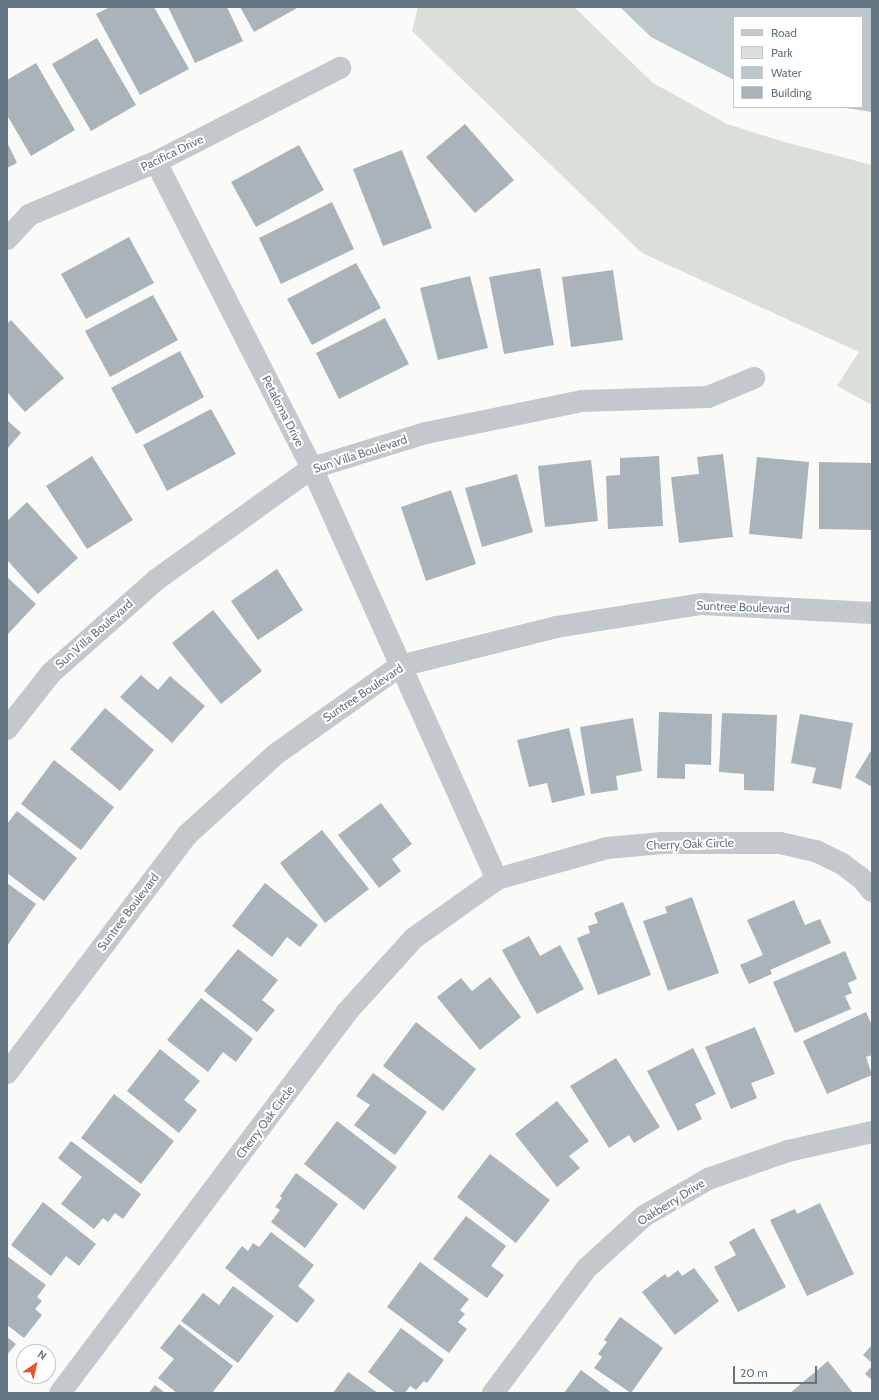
<!DOCTYPE html>
<html>
<head>
<meta charset="utf-8">
<style>
	body { margin:0 }
	#map { position:relative; width:879px; height:1400px; overflow:hidden; background:#fafaf8; font-family:Cabin,sans-serif }
	div>[style] { position:absolute }
	.green>* { inset:0; background:#dadfd7 }
	.water>* { inset:0; background:#bbc7cb }
	.building>* { inset:0; background:#aab3b9 }
	.minor>* { height:22px; margin:-11px; padding:0 11px; transform-origin:11px; border-radius:11px; background:#c3c8cc }
	span { translate:-50% -50%; white-space:nowrap; text-align:center; line-height:1.15; -webkit-text-stroke:4px #fff; paint-order:stroke }
	.street-label { font-size:12px; color:#657683 }
	.frame { position:absolute; inset:0; border:8px solid #657683; pointer-events:none }
	.legend { position:absolute; left:733px; top:16px; width:130px; height:92px; box-sizing:border-box; background:#fff; border:1px solid #c1c8cd; margin:0; padding:5px 7px; list-style:none; font-size:12px; color:#657683 }
	.legend li { display:flex; align-items:center; gap:8px; height:20px }
	.legend b { width:20px; border:1px solid #c1c8cd }
	.north { position:absolute; left:16px; top:1344px; width:40px; height:40px; box-sizing:border-box; background:#fff; border:1px solid #c1c8cd; border-radius:50%; rotate:34deg; font-size:11px; font-weight:700; line-height:16px; text-align:center; color:#657683 }
	.north::after { content:''; display:block; margin:auto; width:14px; height:18px; background:#e4572e; clip-path:polygon(50% 0,100% 100%,50% 72%,0 100%) }
	.scale { position:absolute; left:733px; top:1366px; width:84px; height:18px; box-sizing:border-box; border:2px solid #657683; border-top:0; padding-left:5px; font-size:12px; line-height:14px; white-space:nowrap; color:#657683; -webkit-text-stroke:3px #fff; paint-order:stroke }
</style>
</head>
<body>
<div id="map">
	<div class="green">
		<div style="clip-path:polygon(418px 7px,574px 7px,653px 83px,727px 124px,781px 141px,872px 165px,872px 405px,837px 386px,859px 352px,642px 253px,412px 31px)"></div>
	</div>
	<div class="water">
		<div style="clip-path:polygon(620px 7px,872px 7px,872px 112px,839px 107px,862px 107px,862px 17px,734px 17px,734px 80px,651px 37px)"></div>
	</div>
	<div class="building">
		<div style="clip-path:polygon(110px 7px,154px 7px,189px 69px,140px 95px,96px 14px)"></div>
		<div style="clip-path:polygon(168px 7px,227px 7px,243px 41px,195px 63px)"></div>
		<div style="clip-path:polygon(240px 7px,299px 7px,254px 32px)"></div>
		<div style="clip-path:polygon(97px 38px,136px 105px,91px 131px,52px 64px)"></div>
		<div style="clip-path:polygon(36px 63px,75px 130px,31px 156px,7px 115px,7px 80px)"></div>
		<div style="clip-path:polygon(465px 124px,514px 180px,475px 213px,426px 157px)"></div>
		<div style="clip-path:polygon(7px 142px,17px 163px,7px 168px)"></div>
		<div style="clip-path:polygon(299px 145px,324px 190px,256px 227px,231px 182px)"></div>
		<div style="clip-path:polygon(402px 150px,432px 228px,383px 246px,353px 169px)"></div>
		<div style="clip-path:polygon(332px 202px,354px 249px,281px 284px,259px 238px)"></div>
		<div style="clip-path:polygon(129px 237px,154px 283px,86px 319px,61px 274px)"></div>
		<div style="clip-path:polygon(356px 263px,381px 308px,312px 345px,287px 299px)"></div>
		<div style="clip-path:polygon(540px 268px,554px 345px,504px 354px,489px 277px)"></div>
		<div style="clip-path:polygon(613px 270px,623px 340px,571px 347px,562px 277px)"></div>
		<div style="clip-path:polygon(470px 276px,488px 348px,438px 360px,420px 288px)"></div>
		<div style="clip-path:polygon(153px 295px,178px 340px,110px 377px,85px 331px)"></div>
		<div style="clip-path:polygon(385px 318px,409px 364px,339px 399px,316px 353px)"></div>
		<div style="clip-path:polygon(11px 320px,64px 378px,25px 412px,7px 392px,7px 324px)"></div>
		<div style="clip-path:polygon(180px 351px,204px 397px,136px 434px,111px 388px)"></div>
		<div style="clip-path:polygon(211px 409px,236px 454px,167px 491px,143px 445px)"></div>
		<div style="clip-path:polygon(7px 420px,21px 433px,7px 449px)"></div>
		<div style="clip-path:polygon(723px 454px,733px 537px,679px 543px,671px 477px,699px 474px,697px 457px)"></div>
		<div style="clip-path:polygon(92px 456px,133px 520px,87px 549px,46px 486px)"></div>
		<div style="clip-path:polygon(659px 456px,663px 526px,608px 529px,606px 476px,620px 475px,620px 458px)"></div>
		<div style="clip-path:polygon(757px 457px,809px 462px,802px 539px,749px 534px)"></div>
		<div style="clip-path:polygon(591px 460px,598px 521px,545px 527px,538px 466px)"></div>
		<div style="clip-path:polygon(819px 462px,872px 463px,872px 530px,819px 529px)"></div>
		<div style="clip-path:polygon(517px 474px,533px 532px,482px 547px,465px 488px)"></div>
		<div style="clip-path:polygon(451px 490px,476px 564px,426px 581px,401px 507px)"></div>
		<div style="clip-path:polygon(27px 502px,78px 558px,38px 594px,7px 560px,7px 521px)"></div>
		<div style="clip-path:polygon(277px 569px,303px 610px,258px 640px,231px 601px)"></div>
		<div style="clip-path:polygon(7px 577px,36px 604px,7px 635px)"></div>
		<div style="clip-path:polygon(213px 610px,262px 671px,221px 704px,172px 643px)"></div>
		<div style="clip-path:polygon(141px 675px,158px 690px,170px 676px,205px 706px,172px 743px,120px 697px)"></div>
		<div style="clip-path:polygon(105px 708px,154px 750px,120px 791px,70px 749px)"></div>
		<div style="clip-path:polygon(659px 712px,712px 714px,711px 765px,685px 764px,685px 779px,657px 778px)"></div>
		<div style="clip-path:polygon(722px 713px,777px 715px,774px 791px,744px 790px,744px 774px,719px 772px)"></div>
		<div style="clip-path:polygon(800px 714px,853px 723px,841px 789px,812px 783px,816px 768px,791px 763px)"></div>
		<div style="clip-path:polygon(633px 718px,642px 771px,616px 776px,618px 790px,591px 794px,580px 727px)"></div>
		<div style="clip-path:polygon(569px 728px,585px 795px,552px 803px,547px 783px,529px 787px,517px 740px)"></div>
		<div style="clip-path:polygon(872px 749px,872px 787px,855px 777px)"></div>
		<div style="clip-path:polygon(54px 760px,114px 807px,81px 850px,21px 804px)"></div>
		<div style="clip-path:polygon(381px 803px,412px 844px,392px 859px,401px 871px,379px 888px,338px 835px)"></div>
		<div style="clip-path:polygon(17px 811px,77px 858px,44px 901px,7px 873px,7px 824px)"></div>
		<div style="clip-path:polygon(322px 830px,369px 889px,325px 923px,280px 863px)"></div>
		<div style="clip-path:polygon(7px 883px,36px 904px,7px 946px)"></div>
		<div style="clip-path:polygon(265px 883px,318px 925px,300px 947px,287px 937px,272px 957px,232px 926px)"></div>
		<div style="clip-path:polygon(692px 897px,719px 973px,668px 991px,643px 921px,667px 913px,665px 907px)"></div>
		<div style="clip-path:polygon(794px 900px,805px 925px,820px 919px,831px 943px,770px 970px,772px 974px,749px 984px,740px 965px,763px 955px,747px 920px)"></div>
		<div style="clip-path:polygon(623px 902px,651px 975px,598px 995px,577px 938px,590px 933px,588px 926px,598px 923px,594px 913px)"></div>
		<div style="clip-path:polygon(529px 936px,540px 956px,560px 945px,584px 989px,537px 1014px,502px 950px)"></div>
		<div style="clip-path:polygon(238px 949px,278px 980px,262px 1000px,275px 1010px,257px 1032px,204px 991px)"></div>
		<div style="clip-path:polygon(845px 951px,857px 979px,848px 983px,852px 993px,845px 996px,851px 1009px,795px 1033px,773px 982px)"></div>
		<div style="clip-path:polygon(490px 977px,521px 1017px,480px 1050px,437px 997px,461px 978px,472px 991px)"></div>
		<div style="clip-path:polygon(201px 998px,253px 1039px,236px 1062px,223px 1052px,208px 1072px,167px 1040px)"></div>
		<div style="clip-path:polygon(866px 1012px,872px 1025px,872px 1055px,866px 1057px,872px 1075px,827px 1094px,803px 1041px)"></div>
		<div style="clip-path:polygon(416px 1022px,476px 1069px,443px 1111px,383px 1066px)"></div>
		<div style="clip-path:polygon(755px 1027px,775px 1074px,751px 1083px,757px 1098px,731px 1109px,705px 1047px)"></div>
		<div style="clip-path:polygon(693px 1048px,716px 1094px,695px 1104px,702px 1119px,678px 1131px,647px 1071px)"></div>
		<div style="clip-path:polygon(160px 1049px,200px 1081px,184px 1100px,197px 1110px,179px 1133px,127px 1091px)"></div>
		<div style="clip-path:polygon(616px 1058px,660px 1127px,634px 1143px,629px 1135px,609px 1148px,570px 1086px)"></div>
		<div style="clip-path:polygon(373px 1073px,427px 1112px,395px 1155px,354px 1125px,370px 1105px,356px 1096px)"></div>
		<div style="clip-path:polygon(114px 1094px,174px 1141px,141px 1184px,81px 1138px)"></div>
		<div style="clip-path:polygon(557px 1101px,589px 1141px,569px 1156px,580px 1168px,557px 1187px,515px 1134px)"></div>
		<div style="clip-path:polygon(337px 1121px,397px 1167px,364px 1210px,304px 1164px)"></div>
		<div style="clip-path:polygon(71px 1141px,141px 1194px,123px 1219px,115px 1213px,108px 1222px,103px 1218px,94px 1229px,61px 1204px,82px 1177px,58px 1158px)"></div>
		<div style="clip-path:polygon(490px 1154px,550px 1200px,516px 1243px,457px 1197px)"></div>
		<div style="clip-path:polygon(296px 1173px,338px 1204px,305px 1248px,271px 1222px,280px 1210px,275px 1207px,282px 1198px,280px 1196px)"></div>
		<div style="clip-path:polygon(43px 1202px,96px 1244px,79px 1266px,66px 1256px,51px 1276px,11px 1245px)"></div>
		<div style="clip-path:polygon(820px 1203px,854px 1274px,807px 1296px,770px 1220px,795px 1209px,797px 1214px)"></div>
		<div style="clip-path:polygon(466px 1216px,506px 1246px,491px 1266px,504px 1275px,487px 1298px,433px 1259px)"></div>
		<div style="clip-path:polygon(754px 1228px,786px 1287px,738px 1312px,714px 1267px,736px 1255px,729px 1242px)"></div>
		<div style="clip-path:polygon(271px 1232px,314px 1265px,298px 1286px,315px 1300px,297px 1323px,225px 1268px,242px 1246px,248px 1251px,253px 1243px,259px 1247px)"></div>
		<div style="clip-path:polygon(7px 1256px,46px 1285px,37px 1297px,42px 1301px,35px 1309px,42px 1315px,24px 1338px,7px 1325px)"></div>
		<div style="clip-path:polygon(420px 1262px,469px 1299px,460px 1310px,465px 1314px,458px 1322px,467px 1329px,449px 1353px,387px 1307px)"></div>
		<div style="clip-path:polygon(694px 1268px,719px 1301px,675px 1335px,642px 1292px,665px 1274px,668px 1278px,678px 1270px,682px 1276px)"></div>
		<div style="clip-path:polygon(233px 1286px,274px 1316px,238px 1363px,181px 1321px,203px 1293px,219px 1305px)"></div>
		<div style="clip-path:polygon(620px 1317px,663px 1348px,631px 1393px,594px 1368px,602px 1357px,598px 1354px,607px 1342px,604px 1340px)"></div>
		<div style="clip-path:polygon(179px 1324px,233px 1366px,212px 1393px,177px 1393px,158px 1378px,174px 1359px,160px 1348px)"></div>
		<div style="clip-path:polygon(401px 1328px,444px 1360px,427px 1383px,424px 1381px,416px 1390px,410px 1386px,405px 1393px,396px 1393px,368px 1372px)"></div>
		<div style="clip-path:polygon(7px 1337px,16px 1344px,7px 1355px)"></div>
		<div style="clip-path:polygon(872px 1345px,872px 1363px,863px 1355px)"></div>
		<div style="clip-path:polygon(828px 1361px,853px 1393px,790px 1393px)"></div>
		<div style="clip-path:polygon(872px 1366px,872px 1380px,865px 1374px)"></div>
		<div style="clip-path:polygon(581px 1370px,612px 1393px,564px 1393px)"></div>
		<div style="clip-path:polygon(348px 1372px,378px 1393px,333px 1393px)"></div>
		<div style="clip-path:polygon(155px 1385px,165px 1393px,149px 1393px)"></div>
	</div>
	<div class="minor">
		<div style="left:156px;top:162px;width:343px;rotate:63deg"></div>
		<div style="left:312px;top:468px;width:451px;rotate:65.8deg"></div>
		<div style="left:7px;top:239px;width:33px;rotate:-47deg"></div>
		<div style="left:29px;top:215px;width:138px;rotate:-22.7deg"></div>
		<div style="left:156px;top:162px;width:207px;rotate:-27.1deg"></div>
		<div style="left:7px;top:729px;width:71px;rotate:-51.8deg"></div>
		<div style="left:51px;top:673px;width:140px;rotate:-41.5deg"></div>
		<div style="left:156px;top:580px;width:192px;rotate:-35.7deg"></div>
		<div style="left:312px;top:468px;width:119px;rotate:-17.1deg"></div>
		<div style="left:426px;top:433px;width:159px;rotate:-11.6deg"></div>
		<div style="left:582px;top:401px;width:126px;rotate:-1.8deg"></div>
		<div style="left:708px;top:397px;width:50px;rotate:-22.4deg"></div>
		<div style="left:7px;top:1073px;width:298px;rotate:-52.9deg"></div>
		<div style="left:187px;top:835px;width:120px;rotate:-42.3deg"></div>
		<div style="left:276px;top:754px;width:152px;rotate:-35.4deg"></div>
		<div style="left:400px;top:666px;width:161px;rotate:-14deg"></div>
		<div style="left:556px;top:627px;width:147px;rotate:-9deg"></div>
		<div style="left:701px;top:604px;width:171px;rotate:3deg"></div>
		<div style="left:60px;top:1393px;width:476px;rotate:-53deg"></div>
		<div style="left:346px;top:1013px;width:101px;rotate:-47.8deg"></div>
		<div style="left:414px;top:938px;width:102px;rotate:-35.4deg"></div>
		<div style="left:497px;top:879px;width:114px;rotate:-15.7deg"></div>
		<div style="left:607px;top:848px;width:56px;rotate:-5.1deg"></div>
		<div style="left:663px;top:843px;width:117px"></div>
		<div style="left:780px;top:843px;width:37px;rotate:13deg"></div>
		<div style="left:816px;top:851px;width:28px;rotate:26deg"></div>
		<div style="left:841px;top:863px;width:25px;rotate:37deg"></div>
		<div style="left:861px;top:878px;width:17px;rotate:50deg"></div>
		<div style="left:493px;top:1393px;width:156px;rotate:-53.1deg"></div>
		<div style="left:587px;top:1268px;width:77px;rotate:-42.4deg"></div>
		<div style="left:644px;top:1216px;width:74px;rotate:-30deg"></div>
		<div style="left:708px;top:1179px;width:85px;rotate:-19.3deg"></div>
		<div style="left:788px;top:1151px;width:86px;rotate:-12.7deg"></div>
	</div>
	<div class="street-label">
		<span style="left:172px;top:153px;rotate:-26deg">Pacifica Drive</span>
		<span style="left:283px;top:411px;rotate:63deg">Petaloma Drive</span>
		<span style="left:360px;top:454px;rotate:-18deg">Sun Villa Boulevard</span>
		<span style="left:743px;top:607px;rotate:2deg">Suntree Boulevard</span>
		<span style="left:94px;top:634px;rotate:-41deg">Sun Villa Boulevard</span>
		<span style="left:363px;top:693px;rotate:-34deg">Suntree Boulevard</span>
		<span style="left:690px;top:844px;rotate:-2deg">Cherry Oak Circle</span>
		<span style="left:128px;top:912px;rotate:-53deg">Suntree Boulevard</span>
		<span style="left:265px;top:1122px;rotate:-53deg">Cherry Oak Circle</span>
		<span style="left:671px;top:1202px;rotate:-32deg">Oakberry Drive</span>
	</div>
	<div class="frame"></div>
	<ul class="legend">
	<li><b style="height:5px;background:#c3c8cc"></b>Road</li>
	<li><b style="height:11px;background:#dadfd7"></b>Park</li>
	<li><b style="height:11px;background:#bbc7cb"></b>Water</li>
	<li><b style="height:11px;background:#aab3b9"></b>Building</li>
	</ul>
	<div class="north">N</div>
	<div class="scale">20 m</div>
</div>
</body>
</html>
